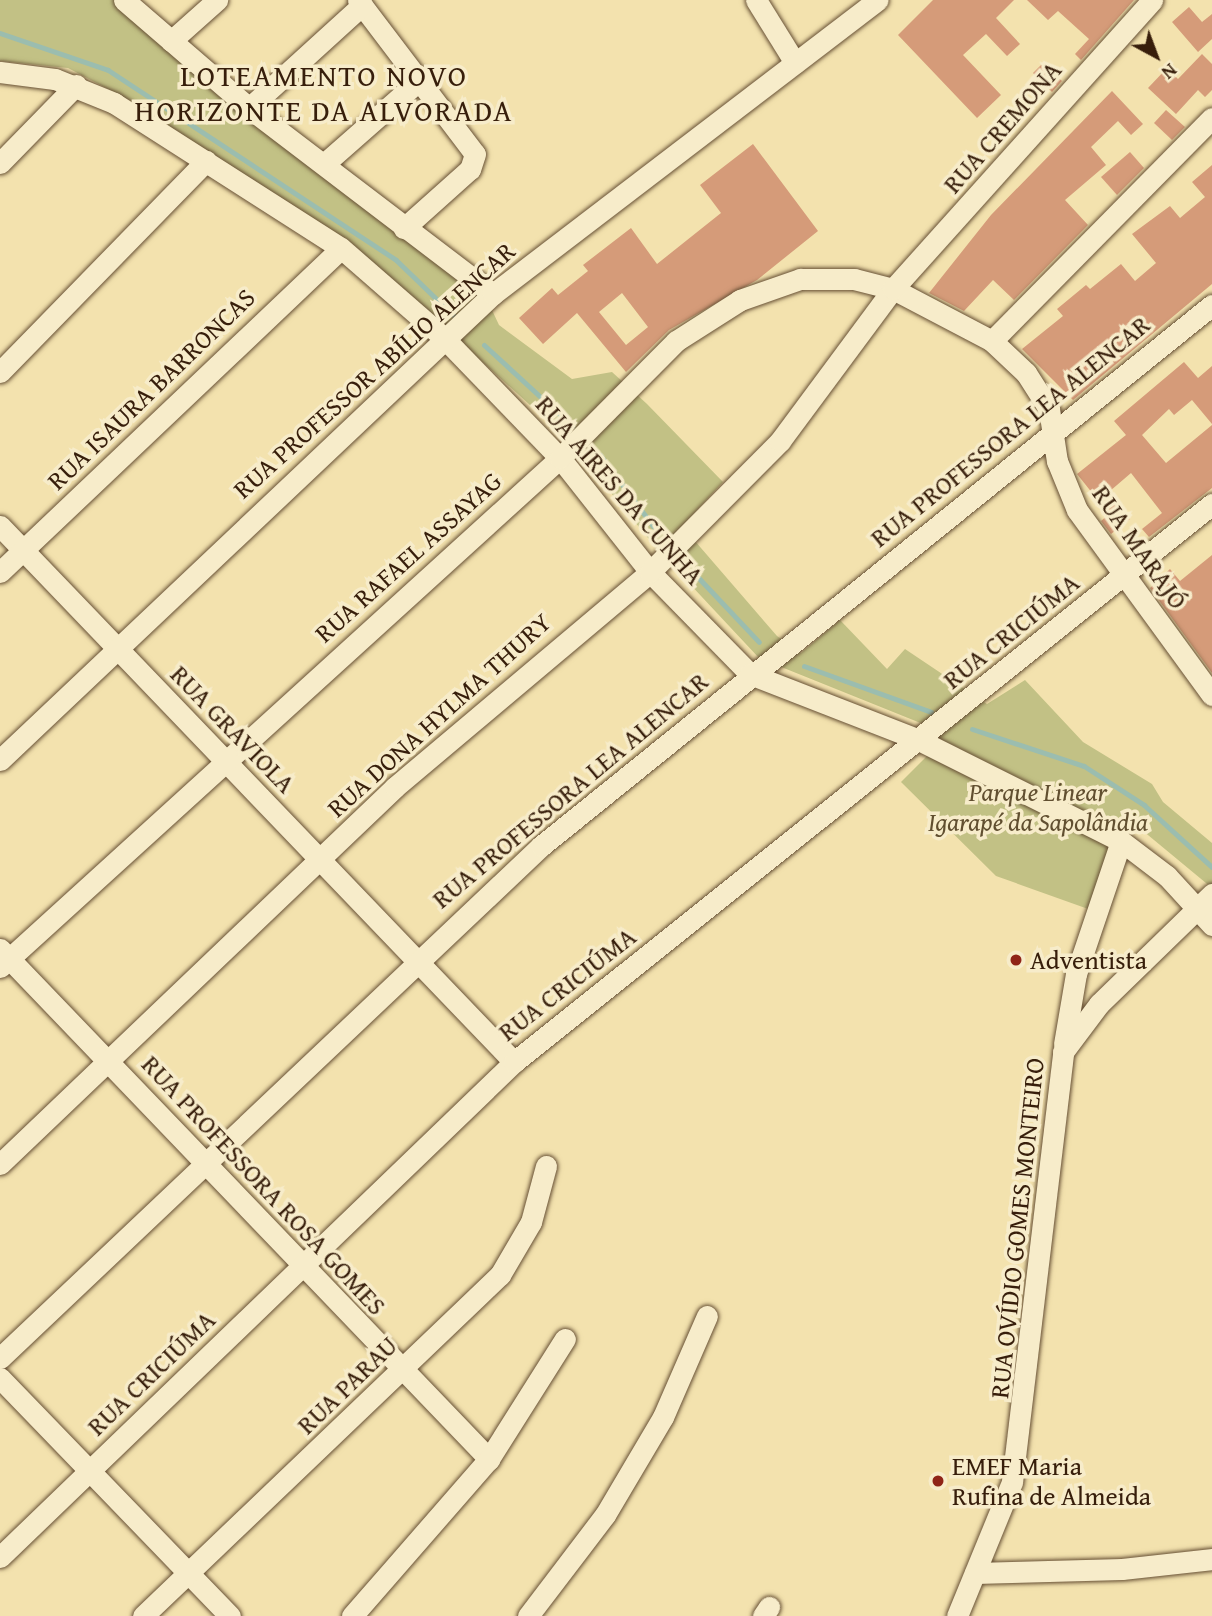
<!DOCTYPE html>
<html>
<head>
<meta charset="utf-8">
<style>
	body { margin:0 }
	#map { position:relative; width:1212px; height:1616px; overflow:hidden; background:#f3e2ae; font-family:"Gentium Book Plus",serif }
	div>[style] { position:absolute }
	.green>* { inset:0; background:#c2c185 }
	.stream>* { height:5px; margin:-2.5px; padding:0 2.5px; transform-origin:2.5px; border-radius:2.5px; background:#9bbdaf }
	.building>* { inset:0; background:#d59b79 }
	.roads { filter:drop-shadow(0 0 2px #664f34) drop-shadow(0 0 2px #664f34) }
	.minor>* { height:21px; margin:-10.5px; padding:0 10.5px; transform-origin:10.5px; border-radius:10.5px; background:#f7ecca }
	.dots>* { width:19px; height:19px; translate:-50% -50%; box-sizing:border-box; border:4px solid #f7ecca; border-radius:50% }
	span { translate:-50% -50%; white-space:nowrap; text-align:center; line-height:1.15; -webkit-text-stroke:7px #f7ecca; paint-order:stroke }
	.street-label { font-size:26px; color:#371e0b }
	.park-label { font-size:26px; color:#614f30; font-style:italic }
	.poi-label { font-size:26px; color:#371e0b }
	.left { translate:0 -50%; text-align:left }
	.quarter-label { font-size:30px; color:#371e0b; letter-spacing:2px }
	.north { position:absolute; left:1121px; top:21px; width:70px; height:70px; -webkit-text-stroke:5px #f7ecca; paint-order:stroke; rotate:139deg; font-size:19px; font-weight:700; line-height:28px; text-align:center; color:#371e0b }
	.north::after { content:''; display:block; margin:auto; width:24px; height:32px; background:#371e0b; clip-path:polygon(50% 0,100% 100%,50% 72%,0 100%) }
</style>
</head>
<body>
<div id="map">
	<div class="green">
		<div style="clip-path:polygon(0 0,117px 0,483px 291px,499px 325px,572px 379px,612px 372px,647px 404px,723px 482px,682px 526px,777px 636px,801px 653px,840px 620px,887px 669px,905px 649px,987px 704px,1025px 680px,1083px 742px,1152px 784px,1163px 802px,1212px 843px,1212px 888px,1125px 816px,1105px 915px,996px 876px,901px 782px,927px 756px,923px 724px,759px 658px,658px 550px,564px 436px,356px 247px,129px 100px,68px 68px,0 61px)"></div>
	</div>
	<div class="stream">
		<div style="left:0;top:33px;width:114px;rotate:18.9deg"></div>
		<div style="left:108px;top:70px;width:345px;rotate:33.4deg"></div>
		<div style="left:396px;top:260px;width:81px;rotate:44deg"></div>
		<div style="left:484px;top:345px;width:120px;rotate:42.6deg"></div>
		<div style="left:600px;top:455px;width:89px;rotate:53.3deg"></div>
		<div style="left:693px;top:572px;width:96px;rotate:46.7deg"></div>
		<div style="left:804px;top:666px;width:135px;rotate:19.9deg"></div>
		<div style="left:972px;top:729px;width:118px;rotate:18.3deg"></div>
		<div style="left:1084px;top:766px;width:72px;rotate:33deg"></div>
		<div style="left:1144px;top:805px;width:92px;rotate:42.4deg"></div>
	</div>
	<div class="building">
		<div style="clip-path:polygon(933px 0,1014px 0,996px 18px,1020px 44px,1007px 56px,986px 34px,963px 55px,1001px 95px,977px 118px,898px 35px)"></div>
		<div style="clip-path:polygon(1027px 0,1134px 0,1081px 60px,1075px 54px,1089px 39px,1058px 11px,1048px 20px)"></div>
		<div style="clip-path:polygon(1189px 7px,1202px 22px,1212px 14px,1212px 39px,1198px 52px,1172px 22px)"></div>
		<div style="clip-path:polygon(1202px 54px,1212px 64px,1212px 90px,1205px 97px,1198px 90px,1176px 114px,1148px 88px,1167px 68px,1178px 79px)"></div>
		<div style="clip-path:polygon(1043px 63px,1062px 81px,1052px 92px,1033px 73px)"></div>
		<div style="clip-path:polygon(1112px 91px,1143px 124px,1131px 135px,1118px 121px,1091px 147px,1106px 165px,1065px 200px,1088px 225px,1014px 300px,993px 280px,964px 311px,929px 293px,991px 215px)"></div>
		<div style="clip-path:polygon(1166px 110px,1185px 127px,1172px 140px,1154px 123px)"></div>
		<div style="clip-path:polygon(evenodd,753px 144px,818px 231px,757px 280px,669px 330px,626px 372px,577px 313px,543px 344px,519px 318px,552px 288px,558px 295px,588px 271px,583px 265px,631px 228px,657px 264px,721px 213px,700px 185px,753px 144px,622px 293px,648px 327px,626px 345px,599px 312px,622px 293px)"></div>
		<div style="clip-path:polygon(1130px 152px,1144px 168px,1117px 195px,1101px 177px)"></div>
		<div style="clip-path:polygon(1212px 165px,1212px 284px,1073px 400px,1022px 349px,1063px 316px,1057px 309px,1086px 285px,1090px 289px,1121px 264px,1135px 281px,1156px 263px,1132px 234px,1170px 206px,1180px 218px,1205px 197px,1192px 182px)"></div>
		<div style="clip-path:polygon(1184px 362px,1198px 378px,1212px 366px,1212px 424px,1192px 400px,1174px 415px,1169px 409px,1142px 435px,1166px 463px,1212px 425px,1212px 488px,1149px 537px,1142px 529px,1162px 513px,1131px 473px,1110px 491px,1130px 519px,1111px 534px,1101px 521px,1109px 514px,1077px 474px,1126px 435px,1114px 421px)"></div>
		<div style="clip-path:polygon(1212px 555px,1212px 673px,1150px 588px,1170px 569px,1180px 581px)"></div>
	</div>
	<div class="roads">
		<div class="minor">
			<div style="left:124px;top:0;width:165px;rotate:40.8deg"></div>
			<div style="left:249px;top:108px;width:307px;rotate:37.3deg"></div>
			<div style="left:358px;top:0;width:193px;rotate:52.8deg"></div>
			<div style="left:475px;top:154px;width:16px;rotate:108deg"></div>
			<div style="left:470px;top:169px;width:89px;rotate:138.2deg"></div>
			<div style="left:756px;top:0;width:74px;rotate:58.2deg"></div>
			<div style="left:171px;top:41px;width:62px;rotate:-41.7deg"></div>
			<div style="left:0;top:72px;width:55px;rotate:7.3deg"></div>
			<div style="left:55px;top:79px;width:64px;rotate:22.1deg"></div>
			<div style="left:114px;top:103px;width:269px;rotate:32.6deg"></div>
			<div style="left:341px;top:248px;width:137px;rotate:41.1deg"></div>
			<div style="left:444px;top:338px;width:167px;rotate:46deg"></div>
			<div style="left:560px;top:458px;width:145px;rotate:51.7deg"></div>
			<div style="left:650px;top:572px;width:143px;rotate:45.6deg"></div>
			<div style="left:750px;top:674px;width:181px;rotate:21.3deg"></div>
			<div style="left:919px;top:740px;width:226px;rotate:26.6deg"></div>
			<div style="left:1121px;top:841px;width:58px;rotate:37.3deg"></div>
			<div style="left:1167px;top:876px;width:67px;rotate:47.4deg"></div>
			<div style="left:249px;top:108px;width:153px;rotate:-42.3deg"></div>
			<div style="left:0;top:163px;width:109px;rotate:-45.7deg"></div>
			<div style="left:324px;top:164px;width:130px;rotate:-41.3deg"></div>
			<div style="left:992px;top:341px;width:313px;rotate:-45.4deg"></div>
			<div style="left:0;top:372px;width:295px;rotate:-45.7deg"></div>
			<div style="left:0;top:526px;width:743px;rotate:46.2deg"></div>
			<div style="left:0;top:572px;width:470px;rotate:-43.5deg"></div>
			<div style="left:0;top:760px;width:678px;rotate:-43.39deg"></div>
			<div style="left:493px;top:294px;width:484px;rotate:-37.4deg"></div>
			<div style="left:0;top:949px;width:707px;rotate:46.2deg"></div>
			<div style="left:0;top:967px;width:757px;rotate:-42.27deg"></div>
			<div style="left:560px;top:458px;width:165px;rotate:-45.2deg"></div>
			<div style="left:676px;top:341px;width:76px;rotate:-32.6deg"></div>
			<div style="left:740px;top:300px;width:64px;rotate:-19.3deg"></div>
			<div style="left:800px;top:279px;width:54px"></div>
			<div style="left:854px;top:279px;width:40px;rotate:14.4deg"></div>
			<div style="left:893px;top:289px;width:112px;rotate:27.7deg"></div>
			<div style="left:992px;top:341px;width:47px;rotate:43.3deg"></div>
			<div style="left:1026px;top:373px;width:43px;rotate:57.4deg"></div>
			<div style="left:1049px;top:409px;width:53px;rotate:81.3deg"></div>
			<div style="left:1057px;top:461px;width:53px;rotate:67.8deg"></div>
			<div style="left:1077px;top:510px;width:229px;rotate:53.9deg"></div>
			<div style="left:1064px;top:1044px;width:71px;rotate:-80.3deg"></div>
			<div style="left:1076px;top:974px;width:140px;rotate:-71.3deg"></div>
			<div style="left:0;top:1164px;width:546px;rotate:-43.66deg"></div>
			<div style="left:395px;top:787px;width:334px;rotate:-40.1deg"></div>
			<div style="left:650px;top:572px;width:185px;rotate:-45.2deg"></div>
			<div style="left:780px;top:441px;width:189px;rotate:-53.4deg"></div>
			<div style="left:893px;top:289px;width:388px;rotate:-48.1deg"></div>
			<div style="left:0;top:1358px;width:745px;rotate:-43.42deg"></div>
			<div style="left:541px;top:846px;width:862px;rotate:-38.88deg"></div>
			<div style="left:0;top:1378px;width:331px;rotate:46deg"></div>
			<div style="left:0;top:1557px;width:714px;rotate:-43.92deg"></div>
			<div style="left:514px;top:1062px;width:894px;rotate:-38.64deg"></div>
			<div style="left:975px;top:1573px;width:147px;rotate:-1.6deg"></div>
			<div style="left:1122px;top:1569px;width:91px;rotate:-6.3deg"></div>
			<div style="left:143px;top:1616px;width:494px;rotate:-43.7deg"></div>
			<div style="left:500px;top:1275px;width:61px;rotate:-59.7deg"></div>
			<div style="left:531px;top:1222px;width:58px;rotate:-75deg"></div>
			<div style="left:352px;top:1616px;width:208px;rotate:-48.9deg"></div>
			<div style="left:489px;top:1459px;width:142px;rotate:-57.7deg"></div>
			<div style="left:528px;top:1616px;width:127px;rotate:-52.7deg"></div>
			<div style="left:605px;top:1515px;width:114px;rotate:-59.4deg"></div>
			<div style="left:663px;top:1417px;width:110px;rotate:-66.5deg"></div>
			<div style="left:763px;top:1616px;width:11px;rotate:-56deg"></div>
			<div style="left:957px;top:1616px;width:145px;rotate:-67.7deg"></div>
			<div style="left:1012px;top:1482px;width:433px;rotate:-83.2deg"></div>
			<div style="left:1063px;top:1052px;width:60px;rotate:-53.1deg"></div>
			<div style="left:1099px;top:1004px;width:158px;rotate:-44.2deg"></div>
		</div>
	</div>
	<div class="dots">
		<div style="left:1016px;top:960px;background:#8f2418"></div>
		<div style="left:938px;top:1481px;background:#8f2418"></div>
	</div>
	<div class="street-label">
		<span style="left:1002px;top:127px;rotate:-49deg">RUA CREMONA</span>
		<span style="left:374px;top:370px;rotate:-42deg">RUA PROFESSOR ABÍLIO ALENCAR</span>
		<span style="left:151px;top:389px;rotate:-44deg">RUA ISAURA BARRONCAS</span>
		<span style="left:1010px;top:431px;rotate:-39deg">RUA PROFESSORA LEA ALENCAR</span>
		<span style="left:620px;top:490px;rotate:49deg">RUA AIRES DA CUNHA</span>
		<span style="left:1140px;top:547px;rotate:55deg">RUA MARAJÓ</span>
		<span style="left:408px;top:557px;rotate:-42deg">RUA RAFAEL ASSAYAG</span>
		<span style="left:1011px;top:631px;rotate:-39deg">RUA CRICIÚMA</span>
		<span style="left:439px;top:715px;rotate:-42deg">RUA DONA HYLMA THURY</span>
		<span style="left:233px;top:729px;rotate:46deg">RUA GRAVIOLA</span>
		<span style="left:570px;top:790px;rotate:-40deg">RUA PROFESSORA LEA ALENCAR</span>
		<span style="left:567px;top:984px;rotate:-38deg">RUA CRICIÚMA</span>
		<span style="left:264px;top:1185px;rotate:47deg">RUA PROFESSORA ROSA GOMES</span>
		<span style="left:1017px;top:1228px;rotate:-84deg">RUA OVÍDIO GOMES MONTEIRO</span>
		<span style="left:151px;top:1373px;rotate:-44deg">RUA CRICIÚMA</span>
		<span style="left:347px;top:1385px;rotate:-44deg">RUA PARAU</span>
	</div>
	<div class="park-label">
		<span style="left:1038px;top:807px">Parque Linear<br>Igarapé da Sapolândia</span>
	</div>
	<div class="poi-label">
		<span class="left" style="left:1030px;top:960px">Adventista</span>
		<span class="left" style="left:952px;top:1481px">EMEF Maria<br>Rufina de Almeida</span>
	</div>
	<div class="quarter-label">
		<span style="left:324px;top:92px">LOTEAMENTO NOVO<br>HORIZONTE DA ALVORADA</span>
	</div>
	<div class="north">N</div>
</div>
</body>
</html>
